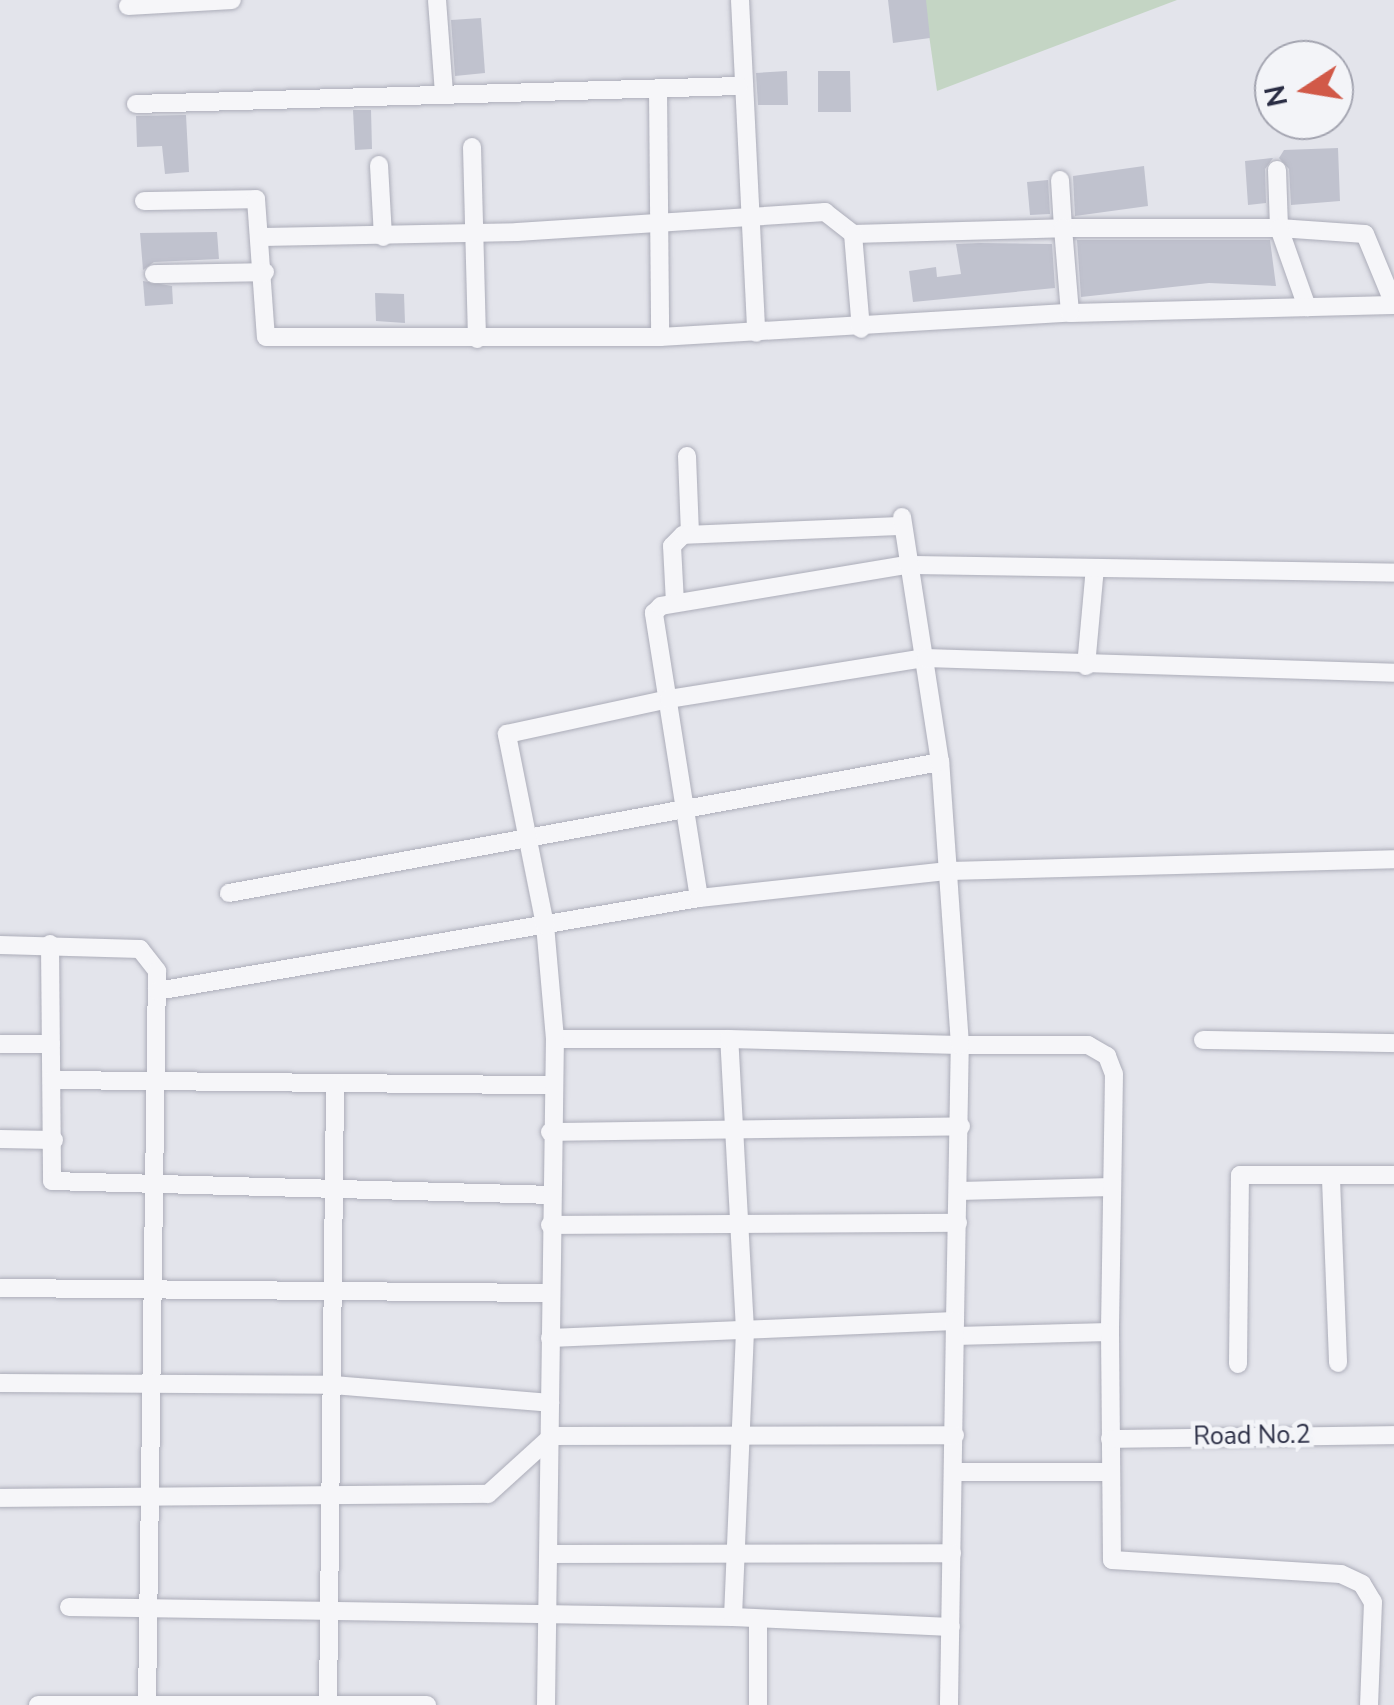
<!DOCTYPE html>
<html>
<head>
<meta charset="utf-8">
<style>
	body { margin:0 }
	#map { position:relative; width:1394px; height:1705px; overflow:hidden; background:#e3e4eb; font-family:"Nunito Sans",sans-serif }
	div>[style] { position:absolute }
	.green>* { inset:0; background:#c4d5c4 }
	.building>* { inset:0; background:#c0c2ce }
	.roads { filter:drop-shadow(0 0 2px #acadb9) drop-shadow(0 0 2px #acadb9) }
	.street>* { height:18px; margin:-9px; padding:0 9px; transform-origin:9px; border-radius:9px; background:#f6f6f9 }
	span { translate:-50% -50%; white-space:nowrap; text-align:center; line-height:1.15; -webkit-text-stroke:9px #f3f4f8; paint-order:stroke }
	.street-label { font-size:25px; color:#2a2d44 }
	.north { position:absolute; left:1254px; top:40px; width:100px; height:100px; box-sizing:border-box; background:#f3f4f8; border:2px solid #a3a4b0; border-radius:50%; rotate:258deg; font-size:28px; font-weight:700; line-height:40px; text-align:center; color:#2a2d44 }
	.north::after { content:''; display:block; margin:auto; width:35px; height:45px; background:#d15948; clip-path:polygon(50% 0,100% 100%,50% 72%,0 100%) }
</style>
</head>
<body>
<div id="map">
	<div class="green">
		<div style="clip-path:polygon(924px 0,1177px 0,937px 91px)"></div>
	</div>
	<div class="building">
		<div style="clip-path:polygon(888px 0,926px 0,930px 38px,893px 43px)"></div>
		<div style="clip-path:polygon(481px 18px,485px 73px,455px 76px,451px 20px)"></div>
		<div style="clip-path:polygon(787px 71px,788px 105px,758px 105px,756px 73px)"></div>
		<div style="clip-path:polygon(818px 71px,850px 71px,851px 112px,818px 112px)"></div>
		<div style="clip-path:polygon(353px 110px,371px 110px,372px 149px,355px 150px)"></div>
		<div style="clip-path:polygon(186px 115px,189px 172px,165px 174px,162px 146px,137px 147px,136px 116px)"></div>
		<div style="clip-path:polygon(1338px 148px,1340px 201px,1291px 205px,1289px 169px,1279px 158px,1284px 150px)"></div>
		<div style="clip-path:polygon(1273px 158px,1265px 169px,1266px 203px,1248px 205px,1245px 161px)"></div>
		<div style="clip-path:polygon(1144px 166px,1148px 206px,1075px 216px,1073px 176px)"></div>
		<div style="clip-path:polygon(1048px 180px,1050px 214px,1030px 215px,1027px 182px)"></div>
		<div style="clip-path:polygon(217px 232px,219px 259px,154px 262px,143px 270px,140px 233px)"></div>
		<div style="clip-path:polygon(1077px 240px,1270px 240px,1276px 286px,1209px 283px,1081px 297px)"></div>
		<div style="clip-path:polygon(979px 243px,1052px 244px,1055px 288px,913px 302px,909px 271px,936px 267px,937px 277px,961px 274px,956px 244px)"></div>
		<div style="clip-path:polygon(143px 281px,172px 286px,173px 304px,145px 306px)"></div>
		<div style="clip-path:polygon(375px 293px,404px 294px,405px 323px,376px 321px)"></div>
	</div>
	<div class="roads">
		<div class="street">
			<div style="left:437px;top:0;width:94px;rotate:85.7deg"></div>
			<div style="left:740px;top:0;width:333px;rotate:87.2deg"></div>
			<div style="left:128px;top:6px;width:104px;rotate:-3.3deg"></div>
			<div style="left:658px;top:88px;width:249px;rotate:89.5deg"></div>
			<div style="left:136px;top:104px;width:603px;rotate:-1.71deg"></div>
			<div style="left:472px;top:147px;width:192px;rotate:88.5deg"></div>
			<div style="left:379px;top:165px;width:72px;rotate:86.8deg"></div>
			<div style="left:1277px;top:170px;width:58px;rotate:88deg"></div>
			<div style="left:1279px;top:228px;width:86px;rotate:4deg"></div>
			<div style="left:1365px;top:234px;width:76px;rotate:67.5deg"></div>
			<div style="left:1060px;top:180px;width:48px;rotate:86.4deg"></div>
			<div style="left:1063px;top:228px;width:216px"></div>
			<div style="left:1279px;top:228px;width:84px;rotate:70.5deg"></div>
			<div style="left:144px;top:201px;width:112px;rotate:-1deg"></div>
			<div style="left:256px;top:199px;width:138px;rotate:85.9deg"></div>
			<div style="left:266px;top:337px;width:394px"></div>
			<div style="left:660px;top:337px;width:411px;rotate:-3.4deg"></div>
			<div style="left:1070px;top:313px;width:324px;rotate:-1.4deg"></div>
			<div style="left:853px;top:234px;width:210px;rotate:-1.6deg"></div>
			<div style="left:1063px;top:228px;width:85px;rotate:85.3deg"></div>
			<div style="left:263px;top:237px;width:254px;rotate:-1.1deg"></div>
			<div style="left:517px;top:232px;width:309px;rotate:-3.7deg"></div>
			<div style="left:825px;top:212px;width:36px;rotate:38deg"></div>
			<div style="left:853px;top:234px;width:95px;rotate:85.2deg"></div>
			<div style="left:154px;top:274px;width:111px;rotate:-1deg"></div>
			<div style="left:687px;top:456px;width:78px;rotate:87.8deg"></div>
			<div style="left:675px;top:603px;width:57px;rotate:-93deg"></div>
			<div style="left:672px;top:546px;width:16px;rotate:-45deg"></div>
			<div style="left:683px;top:535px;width:219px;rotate:-2.4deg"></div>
			<div style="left:1086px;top:666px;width:98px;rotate:-84.8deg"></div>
			<div style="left:229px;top:893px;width:723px;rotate:-10.44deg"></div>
			<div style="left:699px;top:898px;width:289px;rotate:-99deg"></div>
			<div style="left:654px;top:613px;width:10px;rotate:-45deg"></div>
			<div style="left:661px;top:606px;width:249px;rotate:-9.5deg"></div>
			<div style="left:907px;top:565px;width:487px;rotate:0.9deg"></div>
			<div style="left:50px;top:944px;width:237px;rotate:89.5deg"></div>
			<div style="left:52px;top:1181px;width:498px;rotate:1.6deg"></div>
			<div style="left:0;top:945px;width:140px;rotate:1.6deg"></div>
			<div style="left:140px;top:949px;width:28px;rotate:52deg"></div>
			<div style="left:157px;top:971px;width:734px;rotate:90.78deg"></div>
			<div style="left:157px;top:991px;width:550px;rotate:-9.74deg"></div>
			<div style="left:699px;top:898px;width:251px;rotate:-6.2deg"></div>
			<div style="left:949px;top:871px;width:445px;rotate:-1.5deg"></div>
			<div style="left:555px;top:1039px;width:174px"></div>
			<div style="left:1203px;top:1040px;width:191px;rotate:0.9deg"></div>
			<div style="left:0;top:1044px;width:51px"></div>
			<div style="left:52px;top:1080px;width:498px;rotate:0.6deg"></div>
			<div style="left:550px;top:1132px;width:411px;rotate:-0.8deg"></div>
			<div style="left:0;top:1139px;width:54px;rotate:1.1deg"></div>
			<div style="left:1331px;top:1179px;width:184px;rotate:87.8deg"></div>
			<div style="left:959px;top:1191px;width:153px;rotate:-1.5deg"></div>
			<div style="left:550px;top:1225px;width:408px;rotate:-0.3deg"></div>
			<div style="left:0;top:1288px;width:550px;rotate:0.52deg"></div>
			<div style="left:955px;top:1321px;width:276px;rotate:-89deg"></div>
			<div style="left:960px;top:1045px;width:128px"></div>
			<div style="left:1088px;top:1045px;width:22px;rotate:30deg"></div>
			<div style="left:1107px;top:1056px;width:19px;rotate:69deg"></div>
			<div style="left:1114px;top:1074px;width:258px;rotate:90.9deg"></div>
			<div style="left:955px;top:1336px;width:155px;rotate:-1.5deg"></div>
			<div style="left:1110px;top:1332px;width:228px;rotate:89.5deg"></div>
			<div style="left:1112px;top:1560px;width:229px;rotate:3.5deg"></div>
			<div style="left:1341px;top:1574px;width:23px;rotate:25deg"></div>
			<div style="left:1362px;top:1584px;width:21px;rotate:59deg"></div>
			<div style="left:1373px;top:1602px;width:103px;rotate:92.2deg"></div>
			<div style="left:550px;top:1338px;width:405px;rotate:-2.4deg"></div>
			<div style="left:955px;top:1321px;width:384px;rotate:90.9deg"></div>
			<div style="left:1238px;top:1364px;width:189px;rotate:-89.4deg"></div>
			<div style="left:1240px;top:1175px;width:154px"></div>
			<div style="left:0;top:1383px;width:333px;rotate:0.3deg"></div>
			<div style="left:333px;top:1385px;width:218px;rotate:4.7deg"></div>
			<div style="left:1110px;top:1439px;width:284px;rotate:-0.8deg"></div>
			<div style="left:953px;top:1472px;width:158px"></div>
			<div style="left:0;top:1498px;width:488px;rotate:-0.5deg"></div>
			<div style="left:488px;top:1494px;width:86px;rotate:-42.2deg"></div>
			<div style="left:552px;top:1436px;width:403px;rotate:-0.1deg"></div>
			<div style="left:550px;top:1554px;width:402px;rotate:-0.1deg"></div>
			<div style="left:69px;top:1607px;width:664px;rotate:0.86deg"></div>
			<div style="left:733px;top:1617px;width:218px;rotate:2.6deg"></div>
			<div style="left:733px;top:1617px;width:287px;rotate:-87.6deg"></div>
			<div style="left:745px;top:1330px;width:291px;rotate:-93.1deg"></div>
			<div style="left:729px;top:1039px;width:231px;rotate:1.5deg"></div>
			<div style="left:960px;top:1045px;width:284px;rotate:-94deg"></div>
			<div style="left:940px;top:762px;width:248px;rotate:-98.8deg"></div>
			<div style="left:38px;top:1705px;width:389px"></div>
			<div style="left:328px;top:1705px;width:621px;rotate:-89.35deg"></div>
			<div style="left:546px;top:1705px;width:666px;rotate:-89.23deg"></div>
			<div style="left:555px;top:1039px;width:114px;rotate:-95deg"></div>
			<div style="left:545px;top:925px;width:195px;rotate:-101.3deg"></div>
			<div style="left:507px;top:734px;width:166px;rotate:-12.2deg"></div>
			<div style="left:669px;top:699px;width:260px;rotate:-9.1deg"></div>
			<div style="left:926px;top:658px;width:468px;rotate:1.8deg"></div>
			<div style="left:758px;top:1705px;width:85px;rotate:-90deg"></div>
		</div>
	</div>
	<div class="street-label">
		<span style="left:1252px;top:1436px;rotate:-1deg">Road No.2</span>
	</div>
	<div class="north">N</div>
</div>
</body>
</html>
